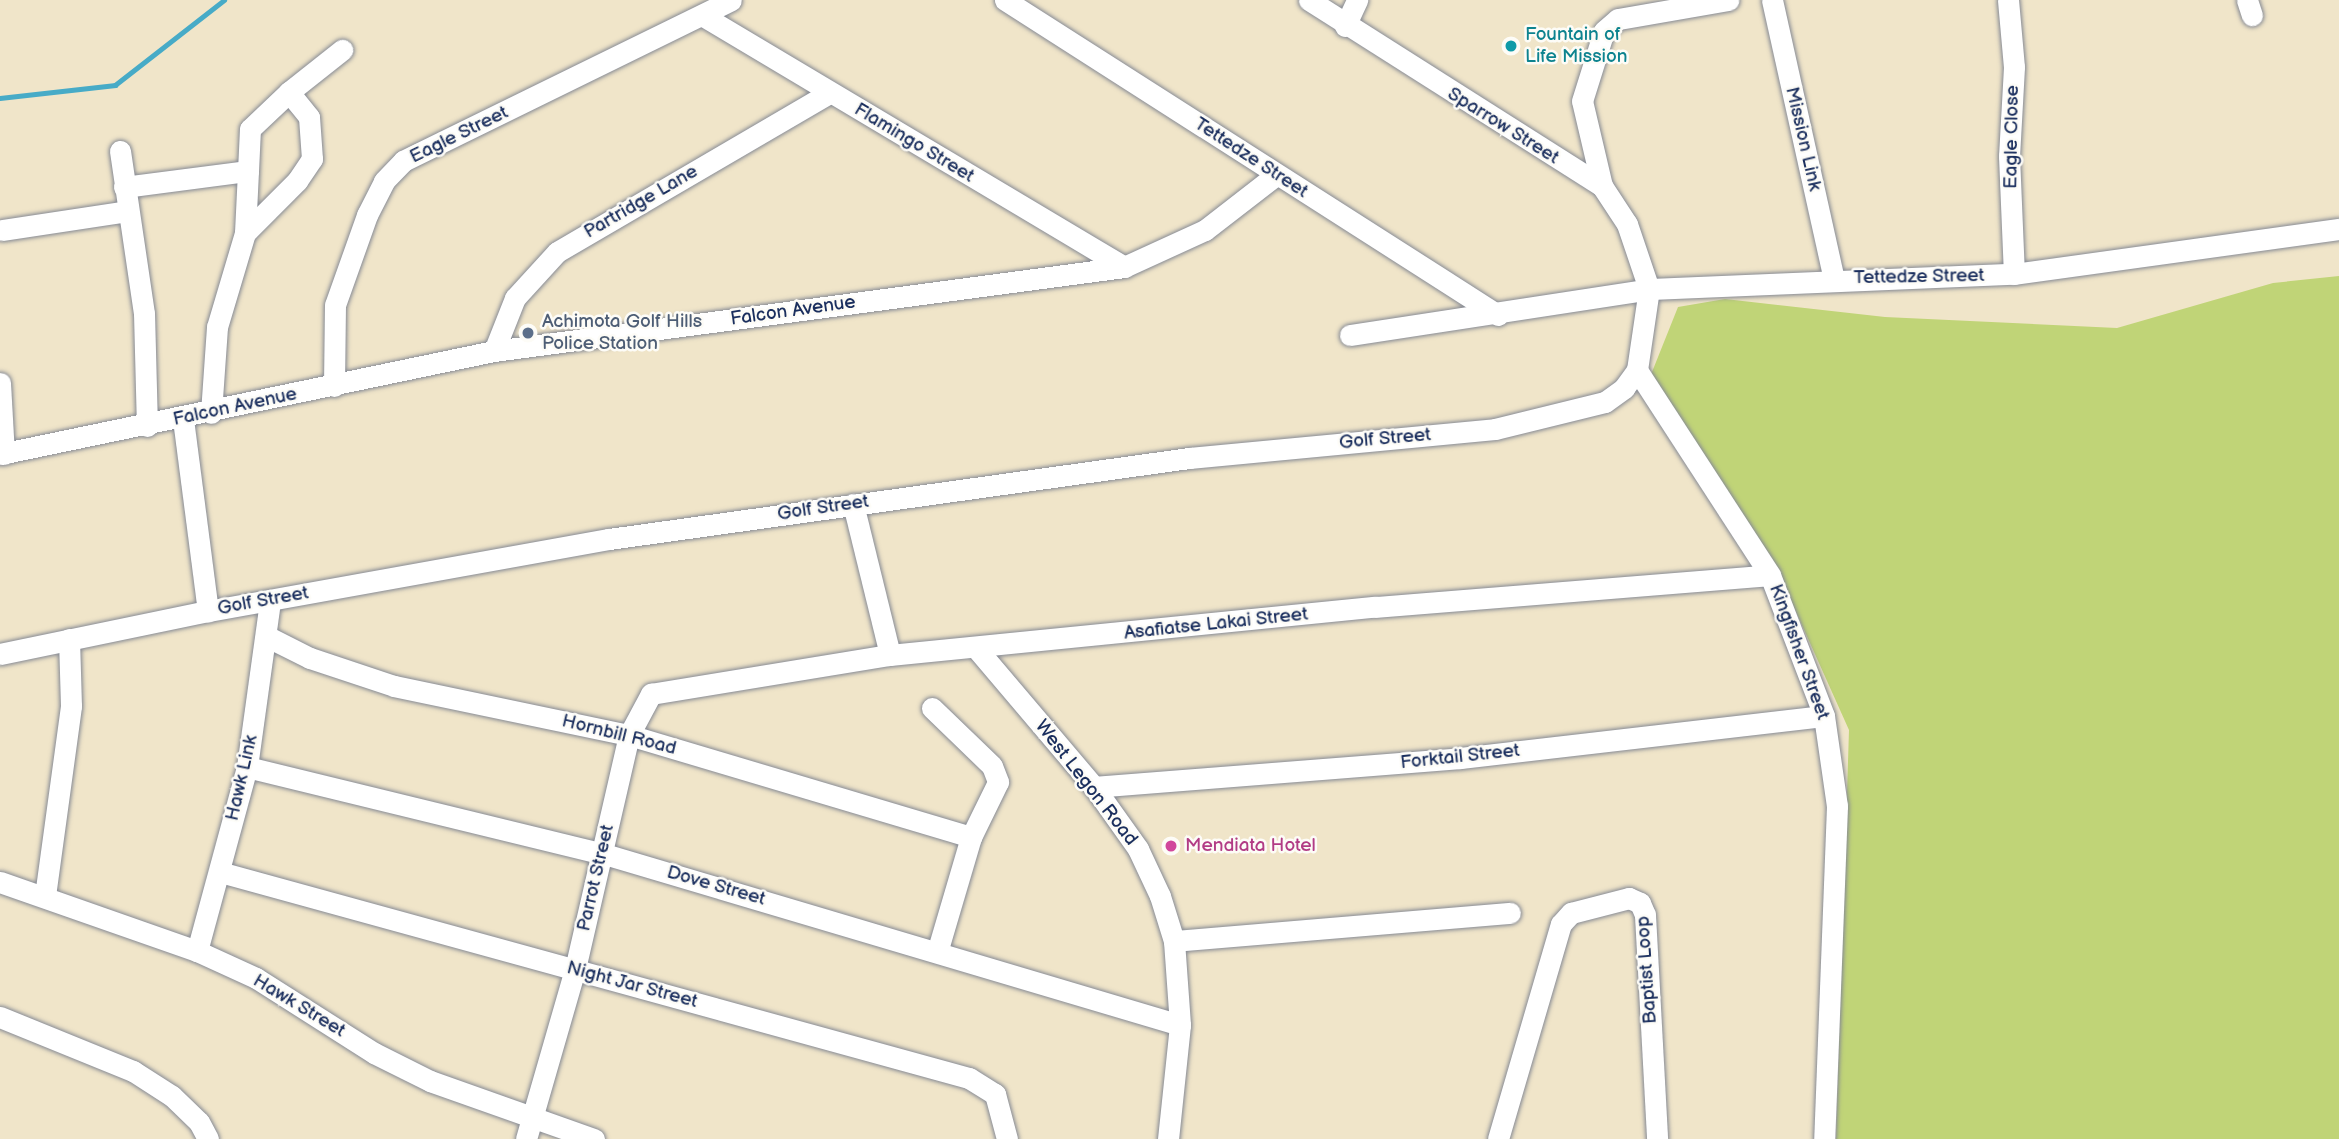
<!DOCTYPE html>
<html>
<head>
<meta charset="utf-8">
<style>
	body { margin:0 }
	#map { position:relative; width:2339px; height:1139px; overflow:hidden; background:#f0e5c9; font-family:"Balsamiq Sans",sans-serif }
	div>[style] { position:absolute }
	.green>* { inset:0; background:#c0d477 }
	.stream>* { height:4.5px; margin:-2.25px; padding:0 2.25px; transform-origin:2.25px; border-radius:2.25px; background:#47abc7 }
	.roads { filter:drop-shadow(0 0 2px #868a94) drop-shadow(0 0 2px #868a94) }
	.minor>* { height:21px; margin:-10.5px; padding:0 10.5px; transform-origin:10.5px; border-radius:10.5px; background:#fff }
	.dots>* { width:19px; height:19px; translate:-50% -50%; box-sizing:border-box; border:4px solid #fdfcf7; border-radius:50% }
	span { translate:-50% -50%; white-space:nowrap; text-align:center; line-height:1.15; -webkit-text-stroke:5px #fdfcf7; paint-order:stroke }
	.culture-label { font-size:19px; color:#0d838f }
	.left { translate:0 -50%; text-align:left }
	.street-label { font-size:19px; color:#1b2f5e }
	.service-label { font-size:19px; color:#4e5e75 }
	.hotel-label { font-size:19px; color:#b23c85 }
</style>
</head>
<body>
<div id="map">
	<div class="green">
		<div style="clip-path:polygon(2339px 276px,2339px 1139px,1836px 1139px,1849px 730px,1775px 565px,1650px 377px,1678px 307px,1725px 299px,1885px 317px,2117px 328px,2273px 283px)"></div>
	</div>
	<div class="stream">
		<div style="left:0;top:98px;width:116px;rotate:-6.4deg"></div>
		<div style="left:115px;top:85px;width:138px;rotate:-37.9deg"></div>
	</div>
	<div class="roads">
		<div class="minor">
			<div style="left:1005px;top:0;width:585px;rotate:32.58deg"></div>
			<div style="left:1772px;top:0;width:286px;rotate:77.5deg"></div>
			<div style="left:2008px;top:0;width:67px;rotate:84.9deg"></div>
			<div style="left:2014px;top:67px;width:89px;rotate:93.2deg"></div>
			<div style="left:2009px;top:156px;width:118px;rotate:87.6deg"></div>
			<div style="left:2247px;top:0;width:16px;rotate:72deg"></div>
			<div style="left:705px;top:17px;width:488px;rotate:30.8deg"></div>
			<div style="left:1345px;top:26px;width:29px;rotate:-65deg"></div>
			<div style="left:120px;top:151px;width:164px;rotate:81.6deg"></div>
			<div style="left:144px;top:313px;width:113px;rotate:88.5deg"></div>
			<div style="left:248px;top:171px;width:42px;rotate:-87.3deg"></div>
			<div style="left:250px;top:129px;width:54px;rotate:-43.5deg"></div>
			<div style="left:1602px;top:186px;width:87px;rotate:-103.2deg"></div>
			<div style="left:1582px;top:101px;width:73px;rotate:-72.6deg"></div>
			<div style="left:1604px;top:31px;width:18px;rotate:-41deg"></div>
			<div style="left:1618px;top:19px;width:112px;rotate:-9.8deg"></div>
			<div style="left:124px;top:187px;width:125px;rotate:-7.4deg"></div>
			<div style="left:248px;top:171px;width:62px;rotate:92.8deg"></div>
			<div style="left:245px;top:233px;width:98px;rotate:106.6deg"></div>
			<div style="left:217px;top:327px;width:86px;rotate:94deg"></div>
			<div style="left:2px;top:230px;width:126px;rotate:-8.6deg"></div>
			<div style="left:245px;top:233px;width:74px;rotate:-45deg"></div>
			<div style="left:297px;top:181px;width:27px;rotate:-56deg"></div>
			<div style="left:312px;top:159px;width:42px;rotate:-94.1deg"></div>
			<div style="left:309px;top:117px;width:32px;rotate:-129deg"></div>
			<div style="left:289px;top:92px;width:68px;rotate:-38.4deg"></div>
			<div style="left:1350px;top:335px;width:303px;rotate:-8.7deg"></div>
			<div style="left:1649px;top:289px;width:365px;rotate:-2.4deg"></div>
			<div style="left:2014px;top:274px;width:328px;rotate:-7.9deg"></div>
			<div style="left:494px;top:351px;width:57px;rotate:-68.4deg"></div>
			<div style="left:515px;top:298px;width:62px;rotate:-47.6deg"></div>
			<div style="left:557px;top:252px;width:315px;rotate:-30.3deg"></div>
			<div style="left:1637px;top:370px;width:244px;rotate:57deg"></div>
			<div style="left:1770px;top:575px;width:151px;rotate:69deg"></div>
			<div style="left:1824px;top:716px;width:91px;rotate:81.8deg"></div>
			<div style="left:1837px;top:806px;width:333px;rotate:92.2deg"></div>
			<div style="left:0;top:383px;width:71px;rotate:86.8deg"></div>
			<div style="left:334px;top:386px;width:81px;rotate:-89.3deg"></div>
			<div style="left:335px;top:305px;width:96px;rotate:-70.4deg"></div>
			<div style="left:367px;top:215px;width:38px;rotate:-63deg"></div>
			<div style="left:384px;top:181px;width:28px;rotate:-46deg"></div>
			<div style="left:403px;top:161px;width:365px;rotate:-26.1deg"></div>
			<div style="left:183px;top:419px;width:194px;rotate:82.6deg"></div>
			<div style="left:0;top:454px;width:505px;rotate:-11.78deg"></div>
			<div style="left:494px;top:351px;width:636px;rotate:-7.59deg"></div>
			<div style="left:1124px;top:267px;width:89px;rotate:-24.6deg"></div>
			<div style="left:1205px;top:230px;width:90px;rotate:-37.8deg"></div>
			<div style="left:853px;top:504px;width:155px;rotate:76.2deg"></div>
			<div style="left:268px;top:637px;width:47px;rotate:26.6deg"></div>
			<div style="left:310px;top:658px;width:89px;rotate:18.4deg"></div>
			<div style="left:394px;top:686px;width:240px;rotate:11.8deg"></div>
			<div style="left:629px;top:735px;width:357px;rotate:16.6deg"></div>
			<div style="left:977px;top:649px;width:181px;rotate:49.7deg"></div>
			<div style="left:1094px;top:787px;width:76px;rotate:54.6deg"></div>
			<div style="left:1138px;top:849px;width:52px;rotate:64.9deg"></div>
			<div style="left:1160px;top:896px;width:47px;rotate:72.7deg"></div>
			<div style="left:1174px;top:941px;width:84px;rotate:85.9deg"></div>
			<div style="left:1180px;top:1025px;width:115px;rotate:96deg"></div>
			<div style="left:0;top:654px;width:212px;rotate:-11.7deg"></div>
			<div style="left:208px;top:611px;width:407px;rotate:-10.2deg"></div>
			<div style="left:609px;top:539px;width:586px;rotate:-7.95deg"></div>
			<div style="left:1189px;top:458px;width:307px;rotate:-5.4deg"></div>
			<div style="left:1495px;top:429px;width:113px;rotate:-13.8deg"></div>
			<div style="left:1605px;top:402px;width:24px;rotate:-36deg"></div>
			<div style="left:1624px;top:388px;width:22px;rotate:-54deg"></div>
			<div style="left:1637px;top:370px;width:82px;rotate:-81.6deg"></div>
			<div style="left:1649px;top:289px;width:69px;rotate:-108.7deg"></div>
			<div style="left:1627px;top:224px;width:45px;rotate:-123.3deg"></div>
			<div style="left:1602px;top:186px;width:347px;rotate:-147.6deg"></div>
			<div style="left:932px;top:708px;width:83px;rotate:44deg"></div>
			<div style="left:992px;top:766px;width:17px;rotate:69deg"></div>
			<div style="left:998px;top:782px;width:61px;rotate:116.1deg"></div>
			<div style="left:971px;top:837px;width:117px;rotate:106.4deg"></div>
			<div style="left:247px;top:767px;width:364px;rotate:13.7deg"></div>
			<div style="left:601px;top:853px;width:604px;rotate:16.54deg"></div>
			<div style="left:1094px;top:787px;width:367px;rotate:-4.5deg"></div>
			<div style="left:1460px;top:758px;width:366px;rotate:-6.6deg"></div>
			<div style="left:220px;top:872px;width:777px;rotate:15.38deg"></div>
			<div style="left:969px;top:1078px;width:31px;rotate:32deg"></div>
			<div style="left:995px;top:1094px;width:47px;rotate:75.1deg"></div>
			<div style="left:0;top:882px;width:209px;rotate:19.3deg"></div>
			<div style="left:197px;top:951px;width:65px;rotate:24.6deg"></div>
			<div style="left:256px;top:978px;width:140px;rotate:32.4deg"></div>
			<div style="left:374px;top:1053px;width:63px;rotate:26.6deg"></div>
			<div style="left:430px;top:1081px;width:174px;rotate:19.5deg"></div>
			<div style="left:45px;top:896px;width:192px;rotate:-82.2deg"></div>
			<div style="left:71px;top:706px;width:67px;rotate:-91.7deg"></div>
			<div style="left:1174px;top:941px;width:337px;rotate:-4.8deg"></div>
			<div style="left:197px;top:951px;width:191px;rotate:-74.8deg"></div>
			<div style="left:247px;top:767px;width:168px;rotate:-82.1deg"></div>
			<div style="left:0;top:1017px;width:144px;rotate:22.1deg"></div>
			<div style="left:133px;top:1071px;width:46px;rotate:32.7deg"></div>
			<div style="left:172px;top:1096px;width:37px;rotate:44deg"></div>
			<div style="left:199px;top:1122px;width:19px;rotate:62deg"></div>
			<div style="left:526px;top:1139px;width:177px;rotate:-73.9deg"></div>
			<div style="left:575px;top:969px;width:240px;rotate:-77deg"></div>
			<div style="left:629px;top:735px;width:47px;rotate:-61.8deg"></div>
			<div style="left:651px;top:694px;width:242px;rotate:-9.3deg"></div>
			<div style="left:890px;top:655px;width:487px;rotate:-5.7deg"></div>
			<div style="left:1375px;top:607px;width:396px;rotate:-4.6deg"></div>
			<div style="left:1498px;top:1139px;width:224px;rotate:-73.7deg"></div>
			<div style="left:1561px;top:924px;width:15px;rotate:-48deg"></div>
			<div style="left:1571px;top:913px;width:60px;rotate:-14.5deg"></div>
			<div style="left:1629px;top:898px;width:12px;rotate:24deg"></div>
			<div style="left:1640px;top:903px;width:13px;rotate:67deg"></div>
			<div style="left:1645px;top:915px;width:224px;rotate:86.9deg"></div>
		</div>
	</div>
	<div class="dots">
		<div style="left:1511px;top:46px;background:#0f9aa8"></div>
		<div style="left:528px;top:333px;background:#5c6f8a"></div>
		<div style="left:1171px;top:846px;background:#d1479c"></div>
	</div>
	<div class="culture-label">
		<span class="left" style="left:1525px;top:46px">Fountain of<br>Life Mission</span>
	</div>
	<div class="street-label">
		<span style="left:1503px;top:126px;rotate:32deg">Sparrow Street</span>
		<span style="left:459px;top:135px;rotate:-26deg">Eagle Street</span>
		<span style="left:2012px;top:137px;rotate:-89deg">Eagle Close</span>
		<span style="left:1803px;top:139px;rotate:77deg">Mission Link</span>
		<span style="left:914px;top:143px;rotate:31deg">Flamingo Street</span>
		<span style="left:1251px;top:158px;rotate:33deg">Tettedze Street</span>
		<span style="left:641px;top:202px;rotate:-30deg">Partridge Lane</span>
		<span style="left:1919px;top:277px;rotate:-1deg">Tettedze Street</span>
		<span style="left:793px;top:311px;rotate:-8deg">Falcon Avenue</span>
		<span style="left:235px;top:407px;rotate:-12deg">Falcon Avenue</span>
		<span style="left:1385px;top:439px;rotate:-5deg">Golf Street</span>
		<span style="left:823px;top:508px;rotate:-8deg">Golf Street</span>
		<span style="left:263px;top:601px;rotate:-10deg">Golf Street</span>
		<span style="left:1216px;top:624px;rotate:-6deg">Asafiatse Lakai Street</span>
		<span style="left:1799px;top:652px;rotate:70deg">Kingfisher Street</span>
		<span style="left:619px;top:735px;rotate:14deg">Hornbill Road</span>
		<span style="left:1460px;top:757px;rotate:-6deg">Forktail Street</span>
		<span style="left:242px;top:778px;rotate:-77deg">Hawk Link</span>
		<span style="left:1086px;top:783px;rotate:52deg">West Legon Road</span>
		<span style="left:596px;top:878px;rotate:-77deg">Parrot Street</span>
		<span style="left:716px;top:886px;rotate:16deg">Dove Street</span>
		<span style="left:1647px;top:970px;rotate:-94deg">Baptist Loop</span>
		<span style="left:632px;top:985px;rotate:15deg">Night Jar Street</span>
		<span style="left:299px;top:1006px;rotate:31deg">Hawk Street</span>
	</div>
	<div class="service-label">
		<span class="left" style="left:542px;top:333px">Achimota Golf Hills<br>Police Station</span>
	</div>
	<div class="hotel-label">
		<span class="left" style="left:1185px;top:846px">Mendiata Hotel</span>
	</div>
</div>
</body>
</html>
